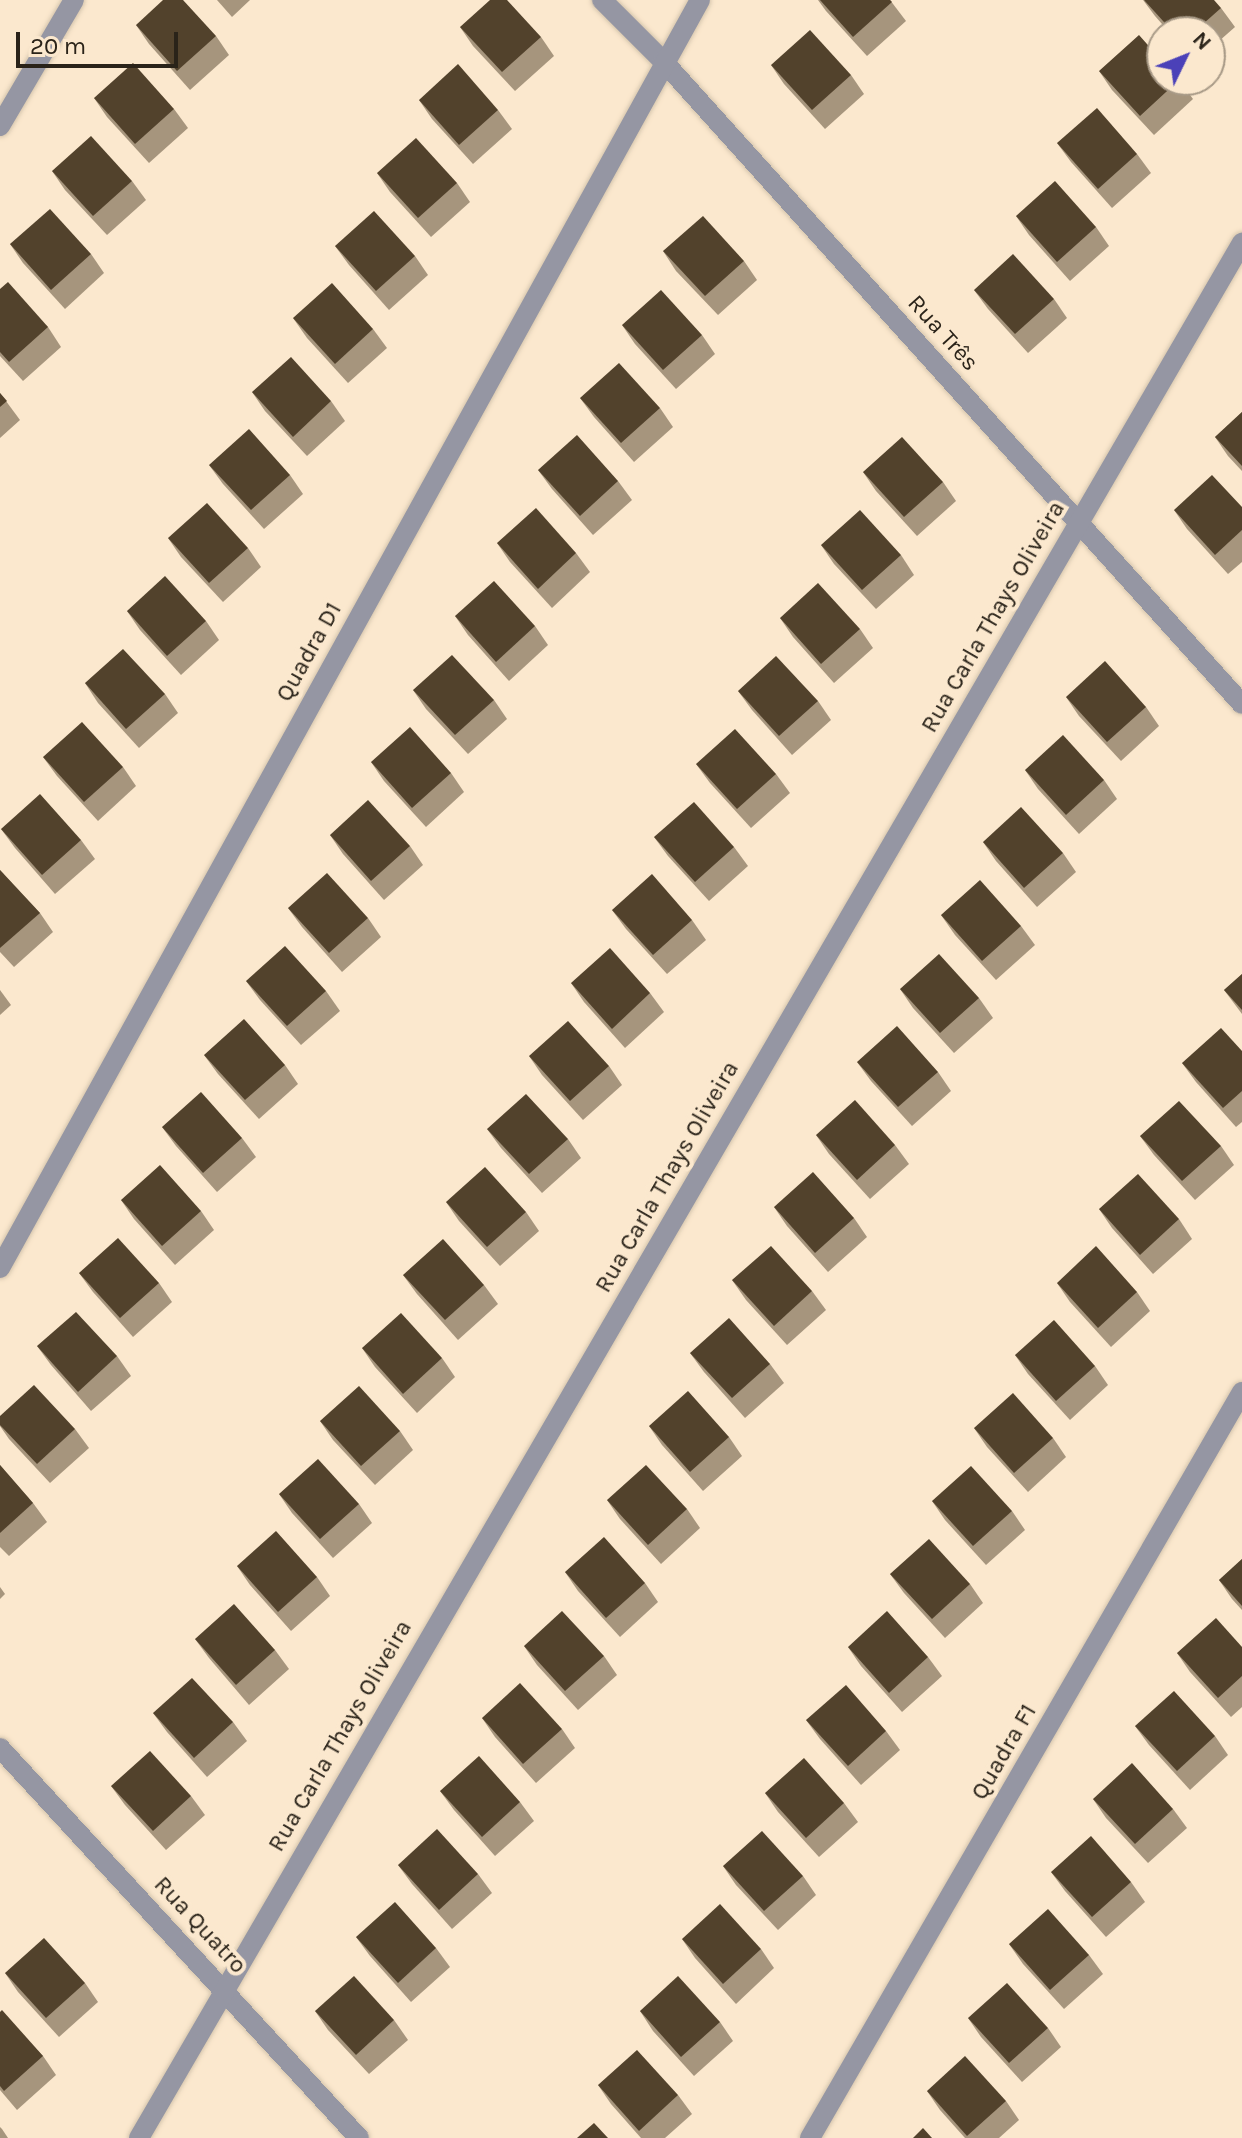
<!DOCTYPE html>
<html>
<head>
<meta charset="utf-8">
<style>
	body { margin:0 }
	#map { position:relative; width:1242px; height:2138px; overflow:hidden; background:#fbe8ce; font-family:Karla,sans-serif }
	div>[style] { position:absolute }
	.roads { filter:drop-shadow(0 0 2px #d5c5ad) drop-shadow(0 0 2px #d5c5ad) }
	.minor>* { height:20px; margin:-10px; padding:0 10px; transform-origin:10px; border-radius:10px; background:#9596a3 }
	.wall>* { inset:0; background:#a6957d }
	.building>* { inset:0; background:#52422c }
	span { translate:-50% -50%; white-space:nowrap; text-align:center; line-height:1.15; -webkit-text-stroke:8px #fbe8ce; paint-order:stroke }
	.street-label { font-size:24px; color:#2a2319 }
	.north { position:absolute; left:1146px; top:16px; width:80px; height:80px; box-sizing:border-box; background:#fbe8ce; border:2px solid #a79986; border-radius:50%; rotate:47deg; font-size:22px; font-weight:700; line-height:32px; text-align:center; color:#2a2319 }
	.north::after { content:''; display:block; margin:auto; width:28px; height:36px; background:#4b41b8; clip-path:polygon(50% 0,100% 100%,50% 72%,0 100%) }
	.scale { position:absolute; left:16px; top:32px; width:162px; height:36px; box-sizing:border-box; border:4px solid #2a2319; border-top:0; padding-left:10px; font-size:24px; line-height:28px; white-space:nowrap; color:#2a2319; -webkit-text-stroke:6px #fbe8ce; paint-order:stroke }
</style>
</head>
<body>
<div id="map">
	<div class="roads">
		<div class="minor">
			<div style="left:602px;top:0;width:86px;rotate:45deg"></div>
			<div style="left:663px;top:61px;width:865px;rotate:48deg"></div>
			<div style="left:0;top:126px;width:146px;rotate:-59.6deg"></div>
			<div style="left:0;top:1268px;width:1448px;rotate:-61.1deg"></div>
			<div style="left:0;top:1748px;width:530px;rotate:47.37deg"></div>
			<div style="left:139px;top:2138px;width:2193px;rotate:-59.8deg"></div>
			<div style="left:810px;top:2138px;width:862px;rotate:-59.93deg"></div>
		</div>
	</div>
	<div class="wall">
		<div style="clip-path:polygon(217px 0,250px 0,232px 17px)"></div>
		<div style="clip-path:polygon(818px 0,890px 0,906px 21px,867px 56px,826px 11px)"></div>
		<div style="clip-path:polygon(1143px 0,1221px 8px,1235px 27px,1210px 49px,1210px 32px,1169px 32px,1155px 16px)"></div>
		<div style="clip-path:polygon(136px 25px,216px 36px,229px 55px,190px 90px,149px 44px)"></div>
		<div style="clip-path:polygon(460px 27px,541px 37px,554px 56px,515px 91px,473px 46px)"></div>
		<div style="clip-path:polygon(771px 65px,851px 75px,864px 94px,825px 129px,784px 84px)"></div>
		<div style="clip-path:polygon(1099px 71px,1179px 80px,1193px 99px,1154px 135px,1112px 90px)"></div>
		<div style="clip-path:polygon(94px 98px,174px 109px,188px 128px,149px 163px,107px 117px)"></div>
		<div style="clip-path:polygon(419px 100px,498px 110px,512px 129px,473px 164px,432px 119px)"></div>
		<div style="clip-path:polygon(1057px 143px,1137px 154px,1151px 173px,1112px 208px,1071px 162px)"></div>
		<div style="clip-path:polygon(52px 171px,132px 181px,146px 200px,107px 235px,65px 190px)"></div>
		<div style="clip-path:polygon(377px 173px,457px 183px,470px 202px,431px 237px,390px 192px)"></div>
		<div style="clip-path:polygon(1016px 216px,1096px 227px,1109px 246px,1070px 281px,1029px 235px)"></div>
		<div style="clip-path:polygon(10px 244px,91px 254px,104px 273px,65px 309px,23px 263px)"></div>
		<div style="clip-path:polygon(335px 246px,415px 256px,428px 275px,389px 310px,349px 265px)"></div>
		<div style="clip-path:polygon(663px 251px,744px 261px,757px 280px,718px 315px,676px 271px)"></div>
		<div style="clip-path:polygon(0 289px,48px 327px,61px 347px,23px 381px,0 356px)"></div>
		<div style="clip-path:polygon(974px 290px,1054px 299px,1067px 318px,1028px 353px,988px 309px)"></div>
		<div style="clip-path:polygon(293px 318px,373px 329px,387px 348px,348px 383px,307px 338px)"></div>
		<div style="clip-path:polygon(622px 325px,702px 335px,715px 354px,676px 389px,635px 344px)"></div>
		<div style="clip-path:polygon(252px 392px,331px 401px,345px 421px,307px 456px,265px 411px)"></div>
		<div style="clip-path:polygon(0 393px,20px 420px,0 438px)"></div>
		<div style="clip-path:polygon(580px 398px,660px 408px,673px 427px,634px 462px,594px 417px)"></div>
		<div style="clip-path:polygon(1242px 412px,1242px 471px,1228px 456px,1215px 437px)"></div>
		<div style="clip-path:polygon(209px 465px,290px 475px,303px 494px,264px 529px,223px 484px)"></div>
		<div style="clip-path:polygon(538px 470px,618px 481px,632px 500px,593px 535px,552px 489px)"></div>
		<div style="clip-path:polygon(863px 472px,943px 482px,956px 501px,917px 536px,876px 491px)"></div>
		<div style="clip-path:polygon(1242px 507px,1242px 562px,1228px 574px,1187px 529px,1174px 510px)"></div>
		<div style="clip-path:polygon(168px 538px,248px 548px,261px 567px,223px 602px,181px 557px)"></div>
		<div style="clip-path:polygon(497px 543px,576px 553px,590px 572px,552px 608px,510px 562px)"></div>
		<div style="clip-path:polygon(821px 545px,901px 555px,914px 575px,876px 609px,834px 564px)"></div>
		<div style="clip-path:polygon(127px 611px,206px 621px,219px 640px,181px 675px,140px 630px)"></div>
		<div style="clip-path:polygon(455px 616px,535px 626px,548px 645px,509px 681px,468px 635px)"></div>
		<div style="clip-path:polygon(780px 618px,860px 629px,873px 648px,834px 683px,793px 637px)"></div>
		<div style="clip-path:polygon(85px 683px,165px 694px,178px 713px,139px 748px,98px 703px)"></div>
		<div style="clip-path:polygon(413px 690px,494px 700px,507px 719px,468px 754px,426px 709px)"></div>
		<div style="clip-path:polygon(738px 691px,818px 701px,831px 720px,792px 755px,752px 710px)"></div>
		<div style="clip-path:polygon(1066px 697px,1146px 707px,1159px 726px,1121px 761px,1079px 716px)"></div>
		<div style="clip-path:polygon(43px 757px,123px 767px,136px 786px,98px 821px,57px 776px)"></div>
		<div style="clip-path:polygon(371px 762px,451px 773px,464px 792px,426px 827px,384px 781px)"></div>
		<div style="clip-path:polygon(696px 764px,776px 774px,790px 793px,751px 828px,710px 783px)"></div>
		<div style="clip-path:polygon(1025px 770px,1104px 780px,1117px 799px,1079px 834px,1038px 789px)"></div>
		<div style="clip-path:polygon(1px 829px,81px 840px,95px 859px,55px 894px,15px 848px)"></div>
		<div style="clip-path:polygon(330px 835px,410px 846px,423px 865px,384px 900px,343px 854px)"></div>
		<div style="clip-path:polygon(654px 837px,734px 847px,748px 866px,709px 901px,668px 856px)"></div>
		<div style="clip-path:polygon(983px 842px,1063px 853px,1076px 872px,1037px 907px,996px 861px)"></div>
		<div style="clip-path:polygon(0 870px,40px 913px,53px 932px,14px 967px,0 952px)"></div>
		<div style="clip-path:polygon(288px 908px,368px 918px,381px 937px,342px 972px,302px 927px)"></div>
		<div style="clip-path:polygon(612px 910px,692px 920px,706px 940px,667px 974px,626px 929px)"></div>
		<div style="clip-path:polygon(941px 915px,1021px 926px,1035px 945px,996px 980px,955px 935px)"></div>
		<div style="clip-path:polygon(1242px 974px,1242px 1014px,1224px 990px)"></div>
		<div style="clip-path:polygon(246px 981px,326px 991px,340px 1011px,301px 1045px,260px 1000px)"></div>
		<div style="clip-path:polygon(571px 983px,650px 993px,664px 1012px,625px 1048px,584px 1002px)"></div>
		<div style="clip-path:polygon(900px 989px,979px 998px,993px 1018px,954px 1053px,913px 1008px)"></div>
		<div style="clip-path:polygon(0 990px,11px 1005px,0 1015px)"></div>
		<div style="clip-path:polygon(1242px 1051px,1242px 1122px,1236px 1127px,1196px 1082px,1182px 1063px)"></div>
		<div style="clip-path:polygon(204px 1055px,285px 1065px,298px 1084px,259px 1119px,218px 1074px)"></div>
		<div style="clip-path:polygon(529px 1056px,609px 1066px,622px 1085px,583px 1120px,542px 1075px)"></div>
		<div style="clip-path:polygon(857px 1062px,938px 1072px,951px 1091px,912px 1126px,871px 1081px)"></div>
		<div style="clip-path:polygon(162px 1127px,242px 1138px,256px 1157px,217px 1192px,176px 1146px)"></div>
		<div style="clip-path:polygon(487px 1129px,568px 1139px,581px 1158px,542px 1193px,501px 1148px)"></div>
		<div style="clip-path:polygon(816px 1135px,895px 1145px,909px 1164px,870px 1199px,829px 1154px)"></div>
		<div style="clip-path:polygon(1140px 1136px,1221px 1146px,1234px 1165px,1195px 1200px,1154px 1155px)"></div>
		<div style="clip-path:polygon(121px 1200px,201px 1211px,214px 1230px,175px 1265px,134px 1219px)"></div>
		<div style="clip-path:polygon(446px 1202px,526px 1212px,539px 1231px,500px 1266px,459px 1221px)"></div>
		<div style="clip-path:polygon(774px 1207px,854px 1218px,867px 1237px,828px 1272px,787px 1226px)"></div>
		<div style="clip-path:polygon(1099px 1209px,1179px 1219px,1192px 1239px,1153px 1274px,1112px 1228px)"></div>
		<div style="clip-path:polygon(79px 1273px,159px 1283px,172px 1302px,133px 1337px,93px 1292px)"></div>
		<div style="clip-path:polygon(403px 1275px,484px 1285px,498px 1304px,458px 1340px,417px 1294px)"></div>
		<div style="clip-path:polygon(732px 1280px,812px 1291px,826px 1310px,787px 1345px,746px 1300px)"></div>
		<div style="clip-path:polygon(1057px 1283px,1137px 1292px,1150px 1311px,1111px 1347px,1070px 1302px)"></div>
		<div style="clip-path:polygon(37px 1346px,117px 1356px,131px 1376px,91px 1411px,51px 1365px)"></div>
		<div style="clip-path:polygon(362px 1348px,442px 1358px,455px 1377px,417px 1413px,375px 1367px)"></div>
		<div style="clip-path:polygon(690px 1353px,770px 1364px,784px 1383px,745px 1418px,704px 1372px)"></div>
		<div style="clip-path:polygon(1015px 1355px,1095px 1366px,1108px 1385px,1070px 1420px,1028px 1374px)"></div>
		<div style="clip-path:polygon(0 1416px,75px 1429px,89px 1448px,50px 1483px,9px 1439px,0 1426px)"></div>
		<div style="clip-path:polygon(320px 1421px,400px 1431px,413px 1450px,375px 1485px,333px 1440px)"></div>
		<div style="clip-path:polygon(649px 1426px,729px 1437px,742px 1456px,703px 1491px,662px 1445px)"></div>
		<div style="clip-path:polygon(974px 1428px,1053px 1438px,1066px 1457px,1028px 1492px,987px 1447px)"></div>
		<div style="clip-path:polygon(0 1465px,33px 1503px,47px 1522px,9px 1556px,0 1547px)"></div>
		<div style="clip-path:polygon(279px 1494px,359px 1504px,372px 1523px,333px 1558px,292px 1513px)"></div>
		<div style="clip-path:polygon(607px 1500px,687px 1509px,700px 1528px,661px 1564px,620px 1519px)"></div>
		<div style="clip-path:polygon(932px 1501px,1012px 1511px,1025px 1530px,986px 1565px,945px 1520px)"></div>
		<div style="clip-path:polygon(1242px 1559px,1242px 1610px,1232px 1599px,1219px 1580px)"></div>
		<div style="clip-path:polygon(237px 1566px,317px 1577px,330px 1596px,291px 1631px,250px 1585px)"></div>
		<div style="clip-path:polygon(565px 1572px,645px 1583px,658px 1602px,620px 1637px,578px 1591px)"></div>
		<div style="clip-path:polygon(890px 1574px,970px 1584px,983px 1603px,945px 1638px,904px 1593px)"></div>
		<div style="clip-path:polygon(0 1587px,5px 1594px,0 1599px)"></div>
		<div style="clip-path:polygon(195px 1639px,275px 1650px,289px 1669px,249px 1705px,209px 1658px)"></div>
		<div style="clip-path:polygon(524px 1646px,604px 1656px,617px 1675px,578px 1710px,537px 1665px)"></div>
		<div style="clip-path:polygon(848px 1647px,928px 1657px,942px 1676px,902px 1712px,861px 1666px)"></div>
		<div style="clip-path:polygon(1242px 1647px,1242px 1707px,1231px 1717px,1190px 1672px,1177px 1653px)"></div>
		<div style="clip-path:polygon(153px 1713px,233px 1722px,247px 1741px,207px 1777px,167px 1732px)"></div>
		<div style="clip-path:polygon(482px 1718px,562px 1729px,575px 1748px,536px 1783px,495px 1737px)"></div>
		<div style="clip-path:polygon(806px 1720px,886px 1731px,900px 1750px,861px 1785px,820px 1739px)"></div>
		<div style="clip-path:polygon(1135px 1726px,1215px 1736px,1228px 1755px,1190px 1790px,1149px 1745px)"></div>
		<div style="clip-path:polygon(111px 1786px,191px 1796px,205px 1815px,166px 1850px,125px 1805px)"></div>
		<div style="clip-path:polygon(440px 1791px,520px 1802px,534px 1821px,495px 1856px,454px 1810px)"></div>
		<div style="clip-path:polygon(765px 1793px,844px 1803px,858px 1822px,819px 1857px,778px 1812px)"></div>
		<div style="clip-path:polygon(1093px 1799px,1173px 1809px,1187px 1828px,1148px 1863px,1106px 1818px)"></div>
		<div style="clip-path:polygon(398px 1865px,478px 1874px,492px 1893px,452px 1929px,412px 1884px)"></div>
		<div style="clip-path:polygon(723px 1866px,803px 1876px,816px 1895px,778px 1930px,736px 1885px)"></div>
		<div style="clip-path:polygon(1051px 1872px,1131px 1882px,1145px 1902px,1106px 1937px,1065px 1891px)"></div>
		<div style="clip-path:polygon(356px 1937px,436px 1948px,450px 1967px,411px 2002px,370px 1956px)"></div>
		<div style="clip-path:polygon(682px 1939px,761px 1949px,774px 1968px,736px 2004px,695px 1958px)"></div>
		<div style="clip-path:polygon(1009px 1944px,1089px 1955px,1103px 1974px,1064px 2009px,1023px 1964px)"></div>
		<div style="clip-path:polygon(5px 1973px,85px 1983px,98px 2002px,59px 2037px,18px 1992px)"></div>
		<div style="clip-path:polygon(315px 2011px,394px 2020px,408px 2040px,369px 2074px,328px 2030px)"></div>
		<div style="clip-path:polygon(640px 2011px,720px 2022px,733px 2041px,694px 2076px,653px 2031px)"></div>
		<div style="clip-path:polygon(0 2012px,43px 2056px,56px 2075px,17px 2110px,0 2090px)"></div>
		<div style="clip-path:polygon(968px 2018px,1048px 2028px,1061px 2047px,1022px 2082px,981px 2037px)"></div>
		<div style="clip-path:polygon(598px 2085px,678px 2095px,692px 2114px,665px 2138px,641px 2138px,611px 2104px)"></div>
		<div style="clip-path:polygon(927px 2091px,1006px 2101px,1019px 2120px,999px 2138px,965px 2138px,940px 2110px)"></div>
		<div style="clip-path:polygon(0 2127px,2px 2129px,8px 2138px,0 2138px)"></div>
	</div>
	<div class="building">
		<div style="clip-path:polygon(163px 0,183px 0,216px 36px,177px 71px,136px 25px)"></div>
		<div style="clip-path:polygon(490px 0,507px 0,541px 37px,502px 72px,460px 27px)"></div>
		<div style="clip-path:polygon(820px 0,890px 0,892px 2px,853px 37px)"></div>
		<div style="clip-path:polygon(1144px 0,1214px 0,1221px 8px,1194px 32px,1173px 32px)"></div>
		<div style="clip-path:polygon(810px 30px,851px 75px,812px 110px,771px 65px)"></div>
		<div style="clip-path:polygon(1139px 35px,1162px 61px,1162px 80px,1179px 80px,1140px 116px,1099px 71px)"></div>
		<div style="clip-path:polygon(133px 63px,174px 109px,135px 144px,94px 98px)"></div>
		<div style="clip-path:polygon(458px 64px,498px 110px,459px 145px,419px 100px)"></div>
		<div style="clip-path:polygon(1097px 108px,1137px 154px,1098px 189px,1057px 143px)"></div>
		<div style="clip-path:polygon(91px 136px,132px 181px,93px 216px,52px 171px)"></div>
		<div style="clip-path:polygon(416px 138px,457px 183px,418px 218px,377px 173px)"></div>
		<div style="clip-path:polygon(1055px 181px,1096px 227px,1057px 262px,1016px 216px)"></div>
		<div style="clip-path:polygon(50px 209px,91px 254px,51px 290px,10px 244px)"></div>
		<div style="clip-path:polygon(374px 211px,415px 256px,376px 291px,335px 246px)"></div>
		<div style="clip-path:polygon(703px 216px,744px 261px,705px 296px,663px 251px)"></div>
		<div style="clip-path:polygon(1013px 254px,1054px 299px,1015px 334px,974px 290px)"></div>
		<div style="clip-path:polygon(8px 282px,48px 327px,9px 362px,0 352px,0 289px)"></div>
		<div style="clip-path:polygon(332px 283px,373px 329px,335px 364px,293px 318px)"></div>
		<div style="clip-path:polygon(661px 290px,702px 335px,663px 370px,622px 325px)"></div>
		<div style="clip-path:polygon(291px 357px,331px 401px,293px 437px,252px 392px)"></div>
		<div style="clip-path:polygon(619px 363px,660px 408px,621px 443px,580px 398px)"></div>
		<div style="clip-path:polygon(0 393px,7px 401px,0 407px)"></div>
		<div style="clip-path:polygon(1242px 412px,1242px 466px,1215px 437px)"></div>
		<div style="clip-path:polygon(249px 429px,290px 475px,251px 510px,209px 465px)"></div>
		<div style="clip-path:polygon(577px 435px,618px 481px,580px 516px,538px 470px)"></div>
		<div style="clip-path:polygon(902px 437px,943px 482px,904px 517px,863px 472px)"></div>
		<div style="clip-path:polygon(1212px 475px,1242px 507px,1242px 530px,1215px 555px,1174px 510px)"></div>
		<div style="clip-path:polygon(207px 503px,248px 548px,209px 583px,168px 538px)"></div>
		<div style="clip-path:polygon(536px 508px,576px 553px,538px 589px,497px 543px)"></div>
		<div style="clip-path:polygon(860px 510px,901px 555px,862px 590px,821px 545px)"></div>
		<div style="clip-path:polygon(165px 576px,206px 621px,167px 656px,127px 611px)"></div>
		<div style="clip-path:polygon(494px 581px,535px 626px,496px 662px,455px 616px)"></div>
		<div style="clip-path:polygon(818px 583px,860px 629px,821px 664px,780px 618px)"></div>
		<div style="clip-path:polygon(123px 649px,165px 694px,126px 729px,85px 683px)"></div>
		<div style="clip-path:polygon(452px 655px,494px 700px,455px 735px,413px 690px)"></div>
		<div style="clip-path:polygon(776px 656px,818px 701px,779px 736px,738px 691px)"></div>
		<div style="clip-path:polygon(1105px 661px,1146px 707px,1107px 742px,1066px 697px)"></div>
		<div style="clip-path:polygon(82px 722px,123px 767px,84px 802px,43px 757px)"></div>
		<div style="clip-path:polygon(410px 727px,451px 773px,412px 808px,371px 762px)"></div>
		<div style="clip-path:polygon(735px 729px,776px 774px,737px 809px,696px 764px)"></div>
		<div style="clip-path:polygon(1063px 735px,1104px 780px,1066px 815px,1025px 770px)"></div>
		<div style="clip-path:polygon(40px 794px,81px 840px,42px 875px,1px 829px)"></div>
		<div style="clip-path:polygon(368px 800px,410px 846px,371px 881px,330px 835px)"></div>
		<div style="clip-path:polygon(694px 802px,734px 847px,695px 882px,654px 837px)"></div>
		<div style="clip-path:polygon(1021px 807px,1063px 853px,1024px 888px,983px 842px)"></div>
		<div style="clip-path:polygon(0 870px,40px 913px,0 948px)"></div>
		<div style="clip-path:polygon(327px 873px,368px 918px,329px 953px,288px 908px)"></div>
		<div style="clip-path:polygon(652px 874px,692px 920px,653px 955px,612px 910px)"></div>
		<div style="clip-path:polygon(980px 880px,1021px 926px,982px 961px,941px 915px)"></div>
		<div style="clip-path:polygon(285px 946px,326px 991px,287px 1026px,246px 981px)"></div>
		<div style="clip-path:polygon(610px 948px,650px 993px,612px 1029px,571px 983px)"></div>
		<div style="clip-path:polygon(939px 954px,979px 998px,940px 1033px,900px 989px)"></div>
		<div style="clip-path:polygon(1242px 974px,1242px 1010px,1224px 990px)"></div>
		<div style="clip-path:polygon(244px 1019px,285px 1065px,245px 1100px,204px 1055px)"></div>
		<div style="clip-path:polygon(568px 1021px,609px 1066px,570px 1101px,529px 1056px)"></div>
		<div style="clip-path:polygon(897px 1026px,938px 1072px,898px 1107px,857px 1062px)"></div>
		<div style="clip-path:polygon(1221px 1028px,1242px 1051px,1242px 1091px,1223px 1108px,1182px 1063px)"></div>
		<div style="clip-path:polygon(201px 1092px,242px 1138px,203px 1173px,162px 1127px)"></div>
		<div style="clip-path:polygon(526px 1094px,568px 1139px,529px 1174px,487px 1129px)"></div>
		<div style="clip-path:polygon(855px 1100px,895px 1145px,857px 1180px,816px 1135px)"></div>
		<div style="clip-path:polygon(1179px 1101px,1221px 1146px,1182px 1181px,1140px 1136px)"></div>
		<div style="clip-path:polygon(160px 1165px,201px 1211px,162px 1246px,121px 1200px)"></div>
		<div style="clip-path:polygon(485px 1167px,526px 1212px,487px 1247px,446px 1202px)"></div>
		<div style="clip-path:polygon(813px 1172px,854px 1218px,815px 1253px,774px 1207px)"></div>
		<div style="clip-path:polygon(1138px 1174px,1179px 1219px,1140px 1255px,1099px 1209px)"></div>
		<div style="clip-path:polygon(118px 1238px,159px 1283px,120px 1318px,79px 1273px)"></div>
		<div style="clip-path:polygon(443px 1239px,484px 1285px,445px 1320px,403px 1275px)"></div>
		<div style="clip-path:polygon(771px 1246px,812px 1291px,774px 1326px,732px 1280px)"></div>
		<div style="clip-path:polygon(1096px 1246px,1137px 1292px,1098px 1328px,1057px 1283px)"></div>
		<div style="clip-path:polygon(76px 1312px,117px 1356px,78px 1392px,37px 1346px)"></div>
		<div style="clip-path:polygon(401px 1313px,442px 1358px,403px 1394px,362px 1348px)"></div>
		<div style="clip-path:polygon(729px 1318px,770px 1364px,732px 1398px,690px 1353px)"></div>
		<div style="clip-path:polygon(1054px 1320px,1095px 1366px,1056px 1401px,1015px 1355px)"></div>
		<div style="clip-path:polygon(34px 1385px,75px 1429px,37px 1464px,0 1425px,0 1416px)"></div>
		<div style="clip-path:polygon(359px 1386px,400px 1431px,361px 1466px,320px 1421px)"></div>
		<div style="clip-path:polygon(688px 1391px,729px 1437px,690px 1472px,649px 1426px)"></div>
		<div style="clip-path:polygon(1013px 1393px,1053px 1438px,1014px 1473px,974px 1428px)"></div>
		<div style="clip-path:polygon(318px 1459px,359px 1504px,320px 1539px,279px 1494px)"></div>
		<div style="clip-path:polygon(0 1465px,33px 1503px,0 1533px)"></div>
		<div style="clip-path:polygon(646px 1465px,687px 1509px,648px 1545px,607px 1500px)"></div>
		<div style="clip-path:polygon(971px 1466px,1012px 1511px,973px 1546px,932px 1501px)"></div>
		<div style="clip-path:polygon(276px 1531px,317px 1577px,278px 1612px,237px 1566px)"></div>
		<div style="clip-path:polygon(604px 1537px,645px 1583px,606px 1618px,565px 1572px)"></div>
		<div style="clip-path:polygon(929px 1539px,970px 1584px,932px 1619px,890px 1574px)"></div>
		<div style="clip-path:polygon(1242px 1559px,1242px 1606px,1219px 1580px)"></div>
		<div style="clip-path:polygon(234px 1604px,275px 1650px,236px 1685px,195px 1639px)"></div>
		<div style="clip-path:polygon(562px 1611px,604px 1656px,565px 1691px,524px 1646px)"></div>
		<div style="clip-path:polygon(887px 1611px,928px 1657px,889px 1693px,848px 1647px)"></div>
		<div style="clip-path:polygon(1216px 1618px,1242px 1647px,1242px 1676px,1218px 1698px,1177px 1653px)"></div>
		<div style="clip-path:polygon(192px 1678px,233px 1722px,194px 1758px,153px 1713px)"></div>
		<div style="clip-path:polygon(520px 1683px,562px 1729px,523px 1764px,482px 1718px)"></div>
		<div style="clip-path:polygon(846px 1685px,886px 1731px,848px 1766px,806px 1720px)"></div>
		<div style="clip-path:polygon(1174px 1691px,1215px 1736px,1177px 1771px,1135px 1726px)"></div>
		<div style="clip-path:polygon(150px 1751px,191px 1796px,153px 1831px,111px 1786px)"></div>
		<div style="clip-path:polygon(479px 1756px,520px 1802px,482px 1837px,440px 1791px)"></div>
		<div style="clip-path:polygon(804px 1758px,844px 1803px,806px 1838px,765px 1793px)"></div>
		<div style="clip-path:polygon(1132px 1763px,1173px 1809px,1135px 1844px,1093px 1799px)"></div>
		<div style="clip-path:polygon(437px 1829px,478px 1874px,439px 1910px,398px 1865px)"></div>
		<div style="clip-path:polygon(762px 1831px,803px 1876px,764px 1911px,723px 1866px)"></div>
		<div style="clip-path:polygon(1091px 1836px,1131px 1882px,1092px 1917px,1051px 1872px)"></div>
		<div style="clip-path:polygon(395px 1902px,436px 1948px,398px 1983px,356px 1937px)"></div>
		<div style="clip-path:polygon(720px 1904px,761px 1949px,723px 1984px,682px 1939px)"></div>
		<div style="clip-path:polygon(1048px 1909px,1089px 1955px,1050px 1990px,1009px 1944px)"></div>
		<div style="clip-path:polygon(44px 1938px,85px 1983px,46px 2018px,5px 1973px)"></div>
		<div style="clip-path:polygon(354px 1976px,394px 2020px,356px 2055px,315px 2011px)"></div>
		<div style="clip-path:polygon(678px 1976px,720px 2022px,681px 2057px,640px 2011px)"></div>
		<div style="clip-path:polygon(1007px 1983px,1048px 2028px,1009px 2063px,968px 2018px)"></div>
		<div style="clip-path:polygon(2px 2010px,43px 2056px,4px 2091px,0 2086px,0 2012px)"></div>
		<div style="clip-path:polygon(637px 2050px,678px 2095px,639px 2131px,598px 2085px)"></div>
		<div style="clip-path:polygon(965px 2056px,1006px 2101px,967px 2136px,927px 2091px)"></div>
		<div style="clip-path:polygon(594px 2123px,608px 2138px,577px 2138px)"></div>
		<div style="clip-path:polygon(923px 2128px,932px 2138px,913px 2138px)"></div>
	</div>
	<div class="street-label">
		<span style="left:943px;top:333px;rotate:48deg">Rua Três</span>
		<span style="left:993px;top:617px;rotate:-60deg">Rua Carla Thays Oliveira</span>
		<span style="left:309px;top:652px;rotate:-61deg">Quadra D1</span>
		<span style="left:667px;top:1177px;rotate:-60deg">Rua Carla Thays Oliveira</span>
		<span style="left:340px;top:1736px;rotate:-60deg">Rua Carla Thays Oliveira</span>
		<span style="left:1004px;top:1752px;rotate:-60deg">Quadra F1</span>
		<span style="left:200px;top:1925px;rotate:47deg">Rua Quatro</span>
	</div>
	<div class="north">N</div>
	<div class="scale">20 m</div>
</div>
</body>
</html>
